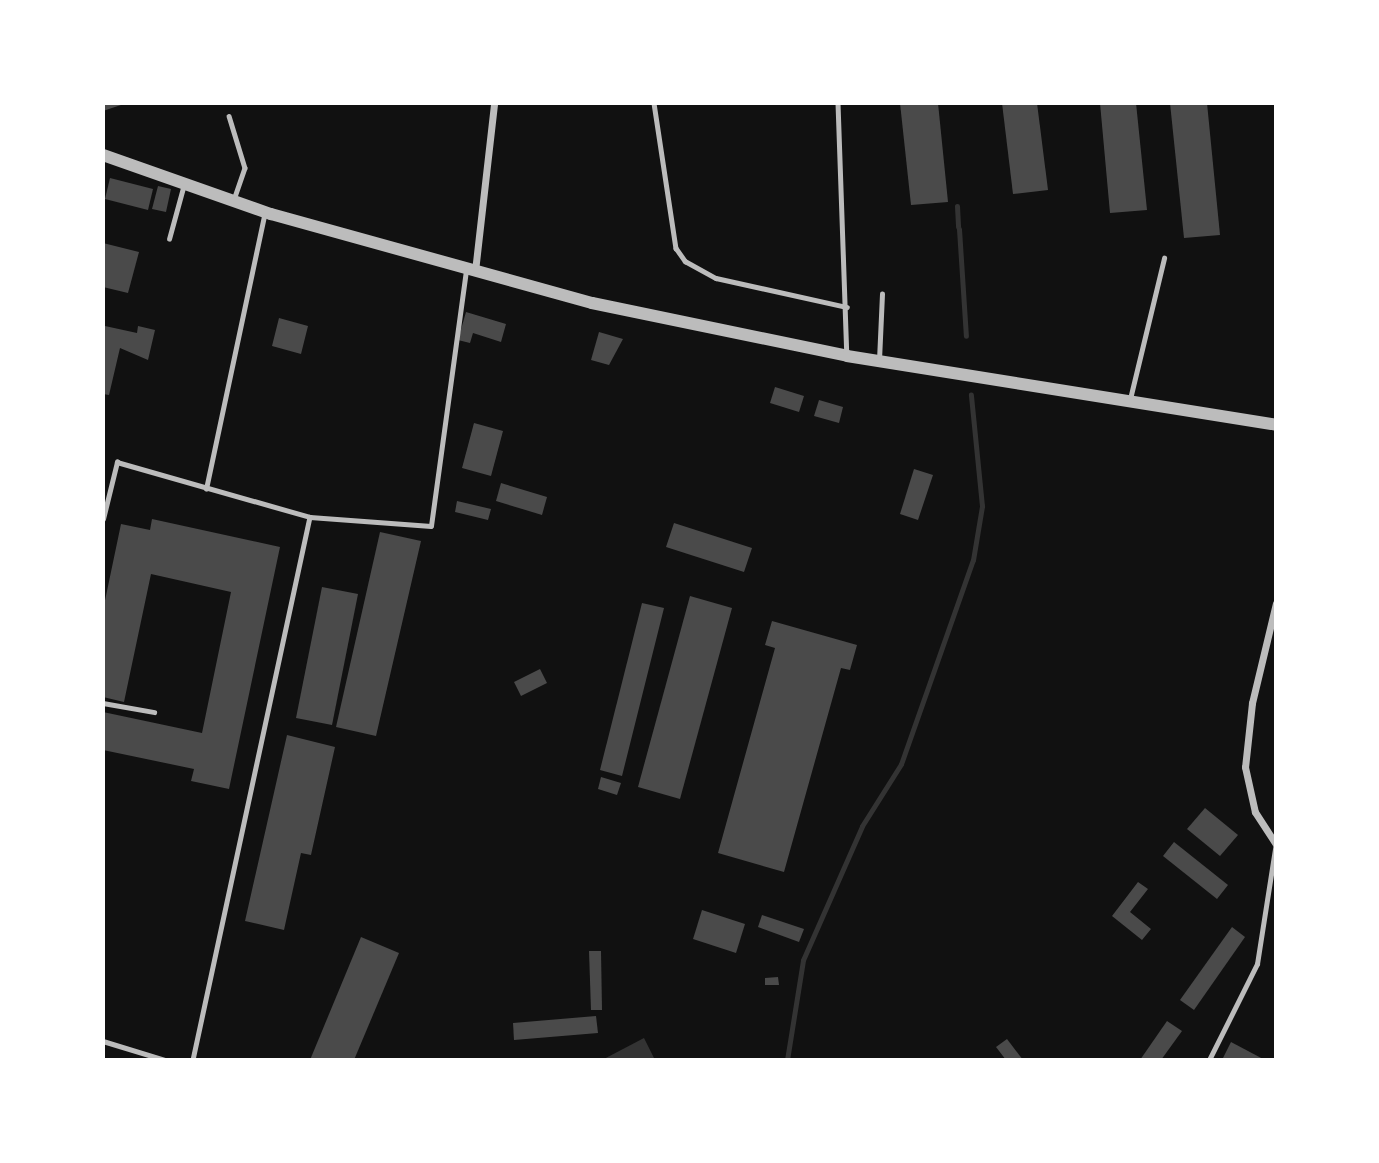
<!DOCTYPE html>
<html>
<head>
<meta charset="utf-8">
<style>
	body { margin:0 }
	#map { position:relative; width:1379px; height:1163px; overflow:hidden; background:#111; font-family:"Public Sans",sans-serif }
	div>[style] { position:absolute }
	.water>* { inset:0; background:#333 }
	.stream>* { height:5px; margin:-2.5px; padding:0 2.5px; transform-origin:2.5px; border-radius:2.5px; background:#333 }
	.building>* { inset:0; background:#4a4a4a }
	.service>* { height:4.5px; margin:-2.25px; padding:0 2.25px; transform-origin:2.25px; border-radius:2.25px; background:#bcbcbc }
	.minor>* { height:7px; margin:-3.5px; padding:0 3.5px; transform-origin:3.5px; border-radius:3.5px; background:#bcbcbc }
	.tertiary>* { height:12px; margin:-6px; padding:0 6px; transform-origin:6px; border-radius:6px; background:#bcbcbc }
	span { translate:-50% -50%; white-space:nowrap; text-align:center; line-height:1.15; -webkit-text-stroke:5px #fff; paint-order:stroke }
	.frame { position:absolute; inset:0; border:105px solid #fff; pointer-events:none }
</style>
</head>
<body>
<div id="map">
	<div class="water">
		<div style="clip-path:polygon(644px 1038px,655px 1060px,602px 1060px)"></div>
	</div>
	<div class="stream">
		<div style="left:957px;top:206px;width:21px;rotate:87deg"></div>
		<div style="left:959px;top:229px;width:107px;rotate:86.3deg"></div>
		<div style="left:787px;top:1060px;width:101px;rotate:-80.9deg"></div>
		<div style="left:803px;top:960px;width:146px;rotate:-66.2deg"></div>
		<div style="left:862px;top:826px;width:73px;rotate:-57.8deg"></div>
		<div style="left:901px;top:764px;width:216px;rotate:-70.6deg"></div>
		<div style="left:973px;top:560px;width:55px;rotate:-80.5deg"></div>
		<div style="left:982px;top:506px;width:112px;rotate:-95.7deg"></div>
	</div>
	<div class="building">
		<div style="clip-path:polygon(103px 103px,124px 103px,124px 104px,103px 111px)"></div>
		<div style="clip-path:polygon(900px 103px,938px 103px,948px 202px,911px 205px)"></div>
		<div style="clip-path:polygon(1002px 103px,1037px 103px,1048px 190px,1013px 194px)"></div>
		<div style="clip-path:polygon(1100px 103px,1136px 103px,1147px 210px,1110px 213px)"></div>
		<div style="clip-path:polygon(1170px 103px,1207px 103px,1220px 235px,1184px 238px)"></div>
		<div style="clip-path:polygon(110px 178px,153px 189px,148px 210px,105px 199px)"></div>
		<div style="clip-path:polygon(158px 186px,171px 189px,166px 212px,152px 209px)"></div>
		<div style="clip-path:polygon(103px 243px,139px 252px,128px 293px,103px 287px)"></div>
		<div style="clip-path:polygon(466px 312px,506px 324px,501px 342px,473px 333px,470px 343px,458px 340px)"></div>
		<div style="clip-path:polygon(279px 318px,308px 326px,301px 354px,272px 346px)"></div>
		<div style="clip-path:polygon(105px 326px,137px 333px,138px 326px,155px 330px,148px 360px,120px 348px,109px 395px,103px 394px)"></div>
		<div style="clip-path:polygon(599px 332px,623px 339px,609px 365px,591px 360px)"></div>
		<div style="clip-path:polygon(775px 387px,804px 396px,799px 412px,770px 403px)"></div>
		<div style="clip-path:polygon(819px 400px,843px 407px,839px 423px,814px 416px)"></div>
		<div style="clip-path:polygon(474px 423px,503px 431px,491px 476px,462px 468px)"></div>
		<div style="clip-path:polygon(914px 469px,933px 475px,918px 520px,900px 514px)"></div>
		<div style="clip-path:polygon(501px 483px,547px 497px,542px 515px,496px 501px)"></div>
		<div style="clip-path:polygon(457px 501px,491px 509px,488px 520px,455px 512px)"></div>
		<div style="clip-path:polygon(152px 519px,280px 547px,229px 789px,191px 781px,194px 769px,103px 750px,103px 712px,202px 733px,231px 592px,151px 574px,124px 702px,103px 697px,103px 610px,121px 524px,150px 530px)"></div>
		<div style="clip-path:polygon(674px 523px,752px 548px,744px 572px,666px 547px)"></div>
		<div style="clip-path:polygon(380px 532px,421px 541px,376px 736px,336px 727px)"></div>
		<div style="clip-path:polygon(322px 587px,358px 594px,332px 725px,296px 718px)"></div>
		<div style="clip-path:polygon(690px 596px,732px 608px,680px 799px,638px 787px)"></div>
		<div style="clip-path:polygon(642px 603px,664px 608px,622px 776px,600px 770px)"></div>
		<div style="clip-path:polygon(772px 621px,857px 645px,850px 670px,841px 668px,784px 872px,718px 853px,775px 648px,765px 645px)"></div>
		<div style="clip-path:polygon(540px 669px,547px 683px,521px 696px,514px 682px)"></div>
		<div style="clip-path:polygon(287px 735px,335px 747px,311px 855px,301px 853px,284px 930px,245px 921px)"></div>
		<div style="clip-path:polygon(601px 777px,621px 783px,617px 795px,598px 789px)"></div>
		<div style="clip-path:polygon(1205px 808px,1238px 835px,1220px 856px,1187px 829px)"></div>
		<div style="clip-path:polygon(1174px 842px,1228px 885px,1217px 899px,1163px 856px)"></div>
		<div style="clip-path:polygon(1138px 882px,1148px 889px,1130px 912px,1151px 929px,1142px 940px,1112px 916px)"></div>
		<div style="clip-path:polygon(702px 910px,745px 924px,736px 953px,693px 939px)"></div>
		<div style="clip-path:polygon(762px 915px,804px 929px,799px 942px,758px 927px)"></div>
		<div style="clip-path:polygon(1232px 927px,1245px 937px,1194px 1010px,1180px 1000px)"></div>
		<div style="clip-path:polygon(361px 937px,399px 953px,354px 1060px,310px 1060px)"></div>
		<div style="clip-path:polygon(589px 951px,601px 951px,602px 1010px,591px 1010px)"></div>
		<div style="clip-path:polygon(778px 977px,779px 985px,765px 985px,765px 978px)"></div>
		<div style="clip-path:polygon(596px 1016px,598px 1033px,514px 1040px,513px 1023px)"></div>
		<div style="clip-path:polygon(1167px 1021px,1182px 1031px,1161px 1060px,1140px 1060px)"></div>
		<div style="clip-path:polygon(1007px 1039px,1023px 1060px,1006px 1060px,996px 1047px)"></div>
		<div style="clip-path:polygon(1231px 1042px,1265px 1060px,1222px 1060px)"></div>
	</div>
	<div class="service">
		<div style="left:654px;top:103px;width:147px;rotate:81.4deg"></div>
		<div style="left:676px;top:248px;width:16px;rotate:55deg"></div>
		<div style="left:685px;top:261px;width:35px;rotate:29deg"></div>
		<div style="left:716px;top:278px;width:134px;rotate:12.5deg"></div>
		<div style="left:838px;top:103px;width:252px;rotate:88deg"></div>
		<div style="left:229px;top:116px;width:54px;rotate:72.9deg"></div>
		<div style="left:245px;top:168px;width:34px;rotate:109deg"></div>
		<div style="left:169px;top:239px;width:57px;rotate:-74.7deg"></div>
		<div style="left:879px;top:360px;width:66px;rotate:-87.4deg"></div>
		<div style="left:1130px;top:399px;width:145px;rotate:-76.4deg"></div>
		<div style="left:206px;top:489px;width:283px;rotate:-78deg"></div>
		<div style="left:310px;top:517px;width:121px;rotate:4.3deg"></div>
		<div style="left:431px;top:526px;width:259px;rotate:-82.2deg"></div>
		<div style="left:103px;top:519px;width:59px;rotate:-76.2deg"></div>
		<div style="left:117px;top:462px;width:201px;rotate:15.9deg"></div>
		<div style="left:310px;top:517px;width:555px;rotate:102.16deg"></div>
		<div style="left:103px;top:703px;width:52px;rotate:10deg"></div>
		<div style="left:103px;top:1041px;width:65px;rotate:17deg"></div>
		<div style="left:1209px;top:1060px;width:107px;rotate:-63.4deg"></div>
		<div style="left:1257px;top:964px;width:122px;rotate:-81.1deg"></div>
	</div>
	<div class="minor">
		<div style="left:475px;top:271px;width:169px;rotate:-83.5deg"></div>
		<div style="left:1276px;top:603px;width:103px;rotate:103.5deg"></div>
		<div style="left:1252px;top:703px;width:64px;rotate:96.2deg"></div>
		<div style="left:1245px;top:767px;width:46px;rotate:77.5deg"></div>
		<div style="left:1255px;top:812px;width:38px;rotate:57deg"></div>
	</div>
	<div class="tertiary">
		<div style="left:103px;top:155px;width:178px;rotate:19.4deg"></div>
		<div style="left:271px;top:214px;width:333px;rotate:15.5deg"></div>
		<div style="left:592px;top:303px;width:260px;rotate:11.7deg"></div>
		<div style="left:847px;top:356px;width:435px;rotate:9.1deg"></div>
	</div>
	<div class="frame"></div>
</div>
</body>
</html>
